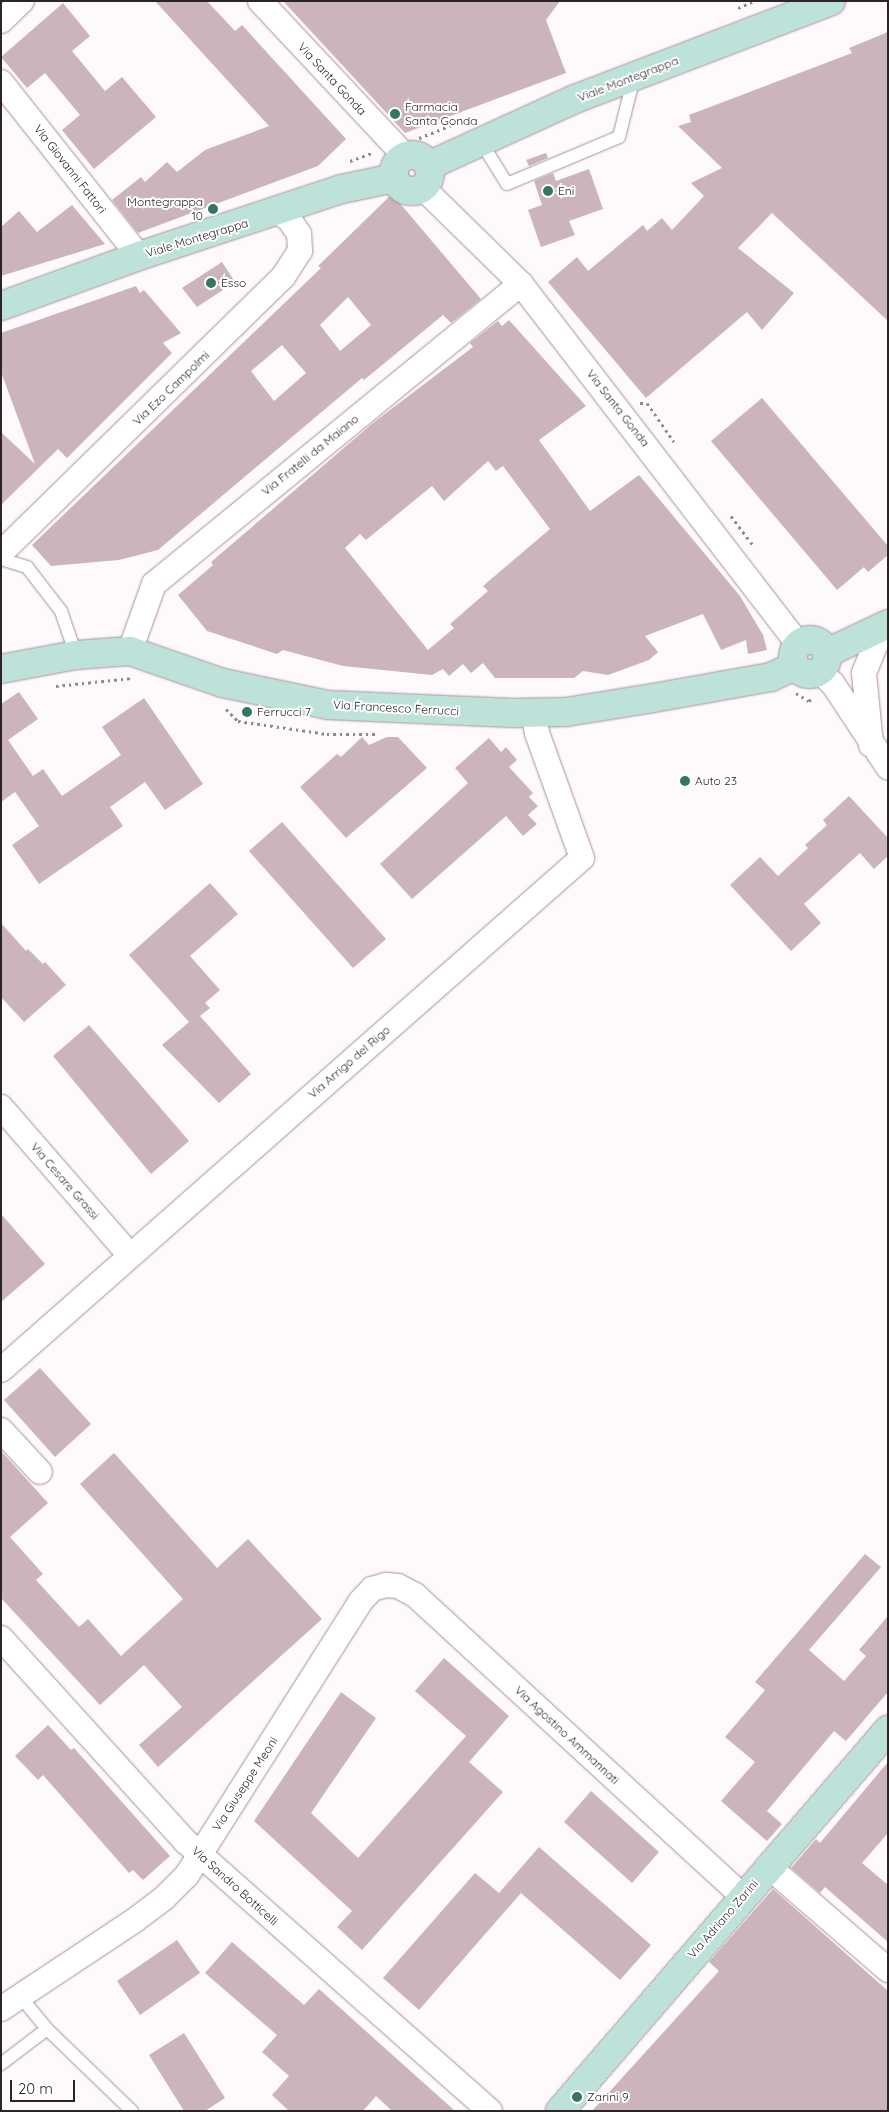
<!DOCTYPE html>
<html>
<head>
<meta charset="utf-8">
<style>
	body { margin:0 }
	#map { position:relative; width:889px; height:2112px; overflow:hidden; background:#fef9fb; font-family:Quicksand,sans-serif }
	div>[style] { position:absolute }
	.building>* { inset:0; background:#ccb4bd }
	.path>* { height:3px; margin-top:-1.5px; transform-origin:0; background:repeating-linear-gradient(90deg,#90898c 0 2.5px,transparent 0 6.5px) }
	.roads { filter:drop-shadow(0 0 1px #a89199) drop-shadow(0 0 1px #a89199) }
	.lane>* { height:12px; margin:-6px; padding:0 6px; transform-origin:6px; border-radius:6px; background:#fff }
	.street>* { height:24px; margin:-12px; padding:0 12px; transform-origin:12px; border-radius:12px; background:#fff }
	.secondary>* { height:28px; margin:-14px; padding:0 14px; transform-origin:14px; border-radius:14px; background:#bce2da }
	.secondary>.ring { margin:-14px; padding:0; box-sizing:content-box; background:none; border:28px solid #bce2da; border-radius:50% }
	.dots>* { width:14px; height:14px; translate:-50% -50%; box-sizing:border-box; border:2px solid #fff; border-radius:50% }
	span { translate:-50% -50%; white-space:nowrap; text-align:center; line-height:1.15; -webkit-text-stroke:4px #fff; paint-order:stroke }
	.street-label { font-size:12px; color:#2d2428 }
	.poi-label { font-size:12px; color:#2d2428 }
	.left { translate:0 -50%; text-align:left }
	.right { translate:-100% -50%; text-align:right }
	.frame { position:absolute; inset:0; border:2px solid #2d2428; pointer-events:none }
	.scale { position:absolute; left:10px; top:2080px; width:65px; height:22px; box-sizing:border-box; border:2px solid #2d2428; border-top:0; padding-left:6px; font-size:15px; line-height:18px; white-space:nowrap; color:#2d2428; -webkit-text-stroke:4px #fff; paint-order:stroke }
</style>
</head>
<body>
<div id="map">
	<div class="building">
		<div style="clip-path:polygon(155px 1px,207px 1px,235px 31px,242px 25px,346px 139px,318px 166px,138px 233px,112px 200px,141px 177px,145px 182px,167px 162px,177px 172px,205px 150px,269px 126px)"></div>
		<div style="clip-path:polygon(283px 1px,560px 1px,546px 20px,566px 73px,405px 133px)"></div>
		<div style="clip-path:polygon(63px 3px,90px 36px,72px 51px,105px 91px,122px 77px,156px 117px,94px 169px,62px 130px,80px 115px,45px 73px,27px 88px,1px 57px)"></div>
		<div style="clip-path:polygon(888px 32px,888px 321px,772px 213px,738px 248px,794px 293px,762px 330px,747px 312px,646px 398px,548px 282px,577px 257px,588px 271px,643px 225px,647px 231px,662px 218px,672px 230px,704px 196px,691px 183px,722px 168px,678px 126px,691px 122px,689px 115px,852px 53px,849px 48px)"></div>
		<div style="clip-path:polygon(546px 153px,548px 158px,529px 166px,526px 160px)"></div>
		<div style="clip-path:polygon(589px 169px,603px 209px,569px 221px,575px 235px,541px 247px,528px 210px,542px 205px,534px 181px,553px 173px,556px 181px)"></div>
		<div style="clip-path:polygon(evenodd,392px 194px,481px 299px,451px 323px,443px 315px,364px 380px,362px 378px,158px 550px,119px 560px,51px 566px,32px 545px,321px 268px,318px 266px,392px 194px,348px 297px,371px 325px,340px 351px,320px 325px,348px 297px,392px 194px,282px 345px,306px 373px,274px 401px,251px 371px,282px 345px)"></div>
		<div style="clip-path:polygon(72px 205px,105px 244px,1px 276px,1px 227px,19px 211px,37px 232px)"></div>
		<div style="clip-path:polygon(222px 262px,235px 282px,197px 307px,182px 288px)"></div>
		<div style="clip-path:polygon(136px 286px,140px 293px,144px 290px,181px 333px,163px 343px,172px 353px,67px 458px,58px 449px,1px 505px,1px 432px,35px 464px,1px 372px,1px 333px)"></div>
		<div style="clip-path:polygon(evenodd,509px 320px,586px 406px,539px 440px,590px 511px,639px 475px,740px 596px,763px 635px,767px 650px,748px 654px,746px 640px,721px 650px,703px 614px,645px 636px,658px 652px,649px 660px,608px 675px,583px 671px,574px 678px,495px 678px,483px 663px,471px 673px,463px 664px,449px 676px,443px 669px,432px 675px,343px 666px,283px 650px,277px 654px,207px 631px,178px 595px,213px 565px,211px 562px,373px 423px,473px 347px,470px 343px,498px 321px,502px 326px,509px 320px,488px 461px,496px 471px,503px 466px,550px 529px,483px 586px,488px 591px,450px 624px,454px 628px,428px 650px,345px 548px,360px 534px,366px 540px,432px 486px,444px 501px,488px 461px)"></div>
		<div style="clip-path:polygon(762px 398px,888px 546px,888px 555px,868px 572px,864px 567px,837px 590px,711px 441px)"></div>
		<div style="clip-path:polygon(19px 692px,38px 719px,8px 740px,33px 776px,43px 769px,62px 796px,121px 755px,102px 727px,144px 698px,203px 784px,165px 810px,145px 782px,110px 807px,123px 826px,39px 884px,12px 845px,39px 826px,15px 792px,1px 802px,1px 704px)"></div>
		<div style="clip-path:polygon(362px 737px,369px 745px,387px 737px,398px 737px,427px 768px,346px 838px,300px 787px,337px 754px,341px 757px)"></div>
		<div style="clip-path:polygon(489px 738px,501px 752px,506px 747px,517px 760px,509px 767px,533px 793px,529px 797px,538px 806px,528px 815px,537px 824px,523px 836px,506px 816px,412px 899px,380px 864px,468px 783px,455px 768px)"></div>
		<div style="clip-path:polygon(849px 796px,888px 838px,888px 856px,874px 869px,860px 853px,804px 904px,821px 923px,791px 951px,730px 885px,760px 857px,778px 876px,808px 848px,805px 845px,827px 825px,823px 820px)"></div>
		<div style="clip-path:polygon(282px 822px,386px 939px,353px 968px,249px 851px)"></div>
		<div style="clip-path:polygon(210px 883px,238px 914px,190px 956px,220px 990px,205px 1003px,210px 1008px,200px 1016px,251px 1074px,219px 1103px,162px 1045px,189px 1022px,129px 955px)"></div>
		<div style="clip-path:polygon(1px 923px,26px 951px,28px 949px,43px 964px,45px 962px,66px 985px,24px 1022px,1px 997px)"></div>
		<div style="clip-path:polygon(89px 1025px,189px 1141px,151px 1174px,53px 1056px)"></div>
		<div style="clip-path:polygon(1px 1214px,45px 1264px,1px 1302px)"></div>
		<div style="clip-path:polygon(40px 1368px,91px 1424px,55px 1457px,4px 1400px)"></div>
		<div style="clip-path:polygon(1px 1451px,48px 1503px,10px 1537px,43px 1574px,36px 1580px,79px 1627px,88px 1619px,121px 1656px,183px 1599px,80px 1484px,114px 1453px,217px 1568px,248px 1539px,322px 1619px,158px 1767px,139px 1745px,182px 1707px,144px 1665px,100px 1705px,1px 1598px)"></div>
		<div style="clip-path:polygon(865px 1554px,881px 1567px,809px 1650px,844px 1681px,866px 1656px,859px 1650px,888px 1616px,888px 1692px,846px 1741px,834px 1731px,767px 1811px,782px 1824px,767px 1841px,721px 1801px,755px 1762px,725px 1737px,765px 1690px,755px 1682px)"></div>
		<div style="clip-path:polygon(444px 1658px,509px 1716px,469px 1762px,503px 1792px,362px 1950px,337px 1927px,352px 1911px,254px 1821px,341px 1692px,376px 1718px,311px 1813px,358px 1858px,466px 1736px,415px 1691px)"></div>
		<div style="clip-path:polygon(48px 1725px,71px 1750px,74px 1748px,170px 1856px,143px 1880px,133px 1870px,129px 1873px,43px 1775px,38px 1780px,15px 1756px)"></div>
		<div style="clip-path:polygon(888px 1762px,888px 1833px,862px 1863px,888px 1885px,888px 1942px,825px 1887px,820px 1893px,791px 1868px,816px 1839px,820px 1843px)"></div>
		<div style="clip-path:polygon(591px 1791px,659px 1852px,632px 1883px,564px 1822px)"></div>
		<div style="clip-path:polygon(539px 1847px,651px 1945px,620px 1980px,521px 1893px,419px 2010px,383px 1978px,475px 1873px,499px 1893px)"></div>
		<div style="clip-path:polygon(773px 1889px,888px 1991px,888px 2111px,592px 2111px,719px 1971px,709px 1962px)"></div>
		<div style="clip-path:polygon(177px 1940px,200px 1973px,140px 2015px,117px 1981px)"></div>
		<div style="clip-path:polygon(232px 1942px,304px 2005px,319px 1989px,455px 2111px,392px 2111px,376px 2096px,363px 2111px,289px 2111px,272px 2095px,289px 2076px,262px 2052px,277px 2035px,205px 1973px)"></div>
		<div style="clip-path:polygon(184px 2033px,225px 2098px,205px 2111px,184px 2111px,149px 2055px)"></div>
	</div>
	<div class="path">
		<div style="left:738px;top:8px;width:17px;rotate:-24deg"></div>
		<div style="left:419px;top:138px;width:41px;rotate:-21.5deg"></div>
		<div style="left:350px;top:161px;width:23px;rotate:-20deg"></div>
		<div style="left:640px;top:403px;width:7px"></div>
		<div style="left:647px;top:403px;width:47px;rotate:55.3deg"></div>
		<div style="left:731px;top:516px;width:39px;rotate:53deg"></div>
		<div style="left:56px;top:686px;width:76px;rotate:-6deg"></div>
		<div style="left:796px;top:693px;width:15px;rotate:32deg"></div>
		<div style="left:809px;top:701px;width:6px;rotate:-39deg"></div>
		<div style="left:226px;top:709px;width:17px;rotate:45deg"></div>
		<div style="left:238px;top:721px;width:90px;rotate:8.3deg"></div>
		<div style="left:327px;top:734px;width:51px"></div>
	</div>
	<div class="roads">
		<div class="lane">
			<div style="left:481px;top:142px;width:49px;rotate:58.2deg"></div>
			<div style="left:507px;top:184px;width:121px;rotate:-22.8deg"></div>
			<div style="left:619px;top:137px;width:62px;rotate:-76deg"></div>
			<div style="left:1px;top:559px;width:27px;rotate:17deg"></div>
			<div style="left:27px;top:567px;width:56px;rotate:52.3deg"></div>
			<div style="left:61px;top:611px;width:46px;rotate:71.2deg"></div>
			<div style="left:20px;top:1996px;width:43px;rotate:50.7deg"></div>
			<div style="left:47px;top:2029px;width:118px;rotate:44deg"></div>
			<div style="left:1px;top:2064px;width:58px;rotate:-37.3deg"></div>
		</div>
		<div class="street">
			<div style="left:260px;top:1px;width:212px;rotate:46.9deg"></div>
			<div style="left:1px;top:21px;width:29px;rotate:-44deg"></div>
			<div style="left:1px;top:82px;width:222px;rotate:51.6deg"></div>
			<div style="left:422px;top:187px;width:139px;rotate:44.4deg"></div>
			<div style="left:521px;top:284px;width:454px;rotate:52.4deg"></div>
			<div style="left:1px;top:553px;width:395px;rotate:-44.4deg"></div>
			<div style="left:283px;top:277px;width:31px;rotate:-57deg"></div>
			<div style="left:300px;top:251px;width:17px;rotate:-93deg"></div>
			<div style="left:299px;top:234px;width:18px;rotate:-124deg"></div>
			<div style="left:289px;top:219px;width:13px;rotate:-148deg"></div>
			<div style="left:130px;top:651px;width:71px;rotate:-70.3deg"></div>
			<div style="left:154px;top:584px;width:474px;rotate:-39.3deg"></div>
			<div style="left:819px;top:671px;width:19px;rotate:43deg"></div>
			<div style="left:833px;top:684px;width:100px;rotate:56.5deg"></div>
			<div style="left:871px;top:745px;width:72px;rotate:-95.6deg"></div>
			<div style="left:864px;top:673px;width:31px;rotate:-68deg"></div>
			<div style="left:876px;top:644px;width:19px;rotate:-51deg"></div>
			<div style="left:1px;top:1107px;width:195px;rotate:49deg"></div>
			<div style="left:1px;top:1370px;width:774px;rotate:-41.39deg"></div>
			<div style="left:582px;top:858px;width:133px;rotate:-109.8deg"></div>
			<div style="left:537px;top:733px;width:21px;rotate:-101deg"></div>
			<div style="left:1px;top:1430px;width:57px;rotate:47.1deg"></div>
			<div style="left:1px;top:1638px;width:275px;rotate:47.8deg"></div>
			<div style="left:186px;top:1842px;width:406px;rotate:41.5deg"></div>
			<div style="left:768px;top:1866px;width:159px;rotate:40.9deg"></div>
			<div style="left:1px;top:2009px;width:161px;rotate:-33.6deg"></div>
			<div style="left:135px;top:1920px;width:36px;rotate:-37deg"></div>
			<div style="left:164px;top:1898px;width:33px;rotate:-45deg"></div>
			<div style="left:187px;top:1875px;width:323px;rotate:-57.6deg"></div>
			<div style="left:360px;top:1602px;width:18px;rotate:-47deg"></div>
			<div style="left:372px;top:1589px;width:15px;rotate:-16deg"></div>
			<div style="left:386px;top:1585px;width:12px;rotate:5deg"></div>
			<div style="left:398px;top:1586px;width:19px;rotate:28deg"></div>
			<div style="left:415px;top:1595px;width:444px;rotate:42.6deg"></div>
		</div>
		<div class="secondary">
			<div class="ring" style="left:394px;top:155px;width:8px;height:8px"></div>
			<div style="left:428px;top:166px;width:162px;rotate:-24.5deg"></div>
			<div style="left:575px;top:99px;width:274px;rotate:-20.9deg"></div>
			<div style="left:1px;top:306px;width:147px;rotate:-19.9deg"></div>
			<div style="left:139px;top:256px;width:214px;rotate:-18.3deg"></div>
			<div style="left:342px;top:189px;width:53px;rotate:-11.9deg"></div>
			<div class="ring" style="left:793px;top:640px;width:6px;height:6px"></div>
			<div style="left:827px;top:653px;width:68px;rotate:-25.4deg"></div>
			<div style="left:1px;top:669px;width:76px;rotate:-10.6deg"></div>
			<div style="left:76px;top:655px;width:54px;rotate:-4.2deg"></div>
			<div style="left:130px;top:651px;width:98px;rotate:19deg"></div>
			<div style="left:223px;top:683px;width:107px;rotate:11.8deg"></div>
			<div style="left:328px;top:705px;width:185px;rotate:2.5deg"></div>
			<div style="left:513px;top:713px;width:53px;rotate:-1.1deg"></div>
			<div style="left:566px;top:712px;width:88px;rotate:-9.1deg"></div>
			<div style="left:653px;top:698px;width:120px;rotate:-10.1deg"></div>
			<div style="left:771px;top:677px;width:26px;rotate:-25deg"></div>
			<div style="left:560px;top:2111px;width:503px;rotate:-49.28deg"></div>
		</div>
	</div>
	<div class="dots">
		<div style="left:395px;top:114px;background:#347564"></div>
		<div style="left:548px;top:191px;background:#347564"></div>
		<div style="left:213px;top:209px;background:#347564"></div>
		<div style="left:211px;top:283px;background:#347564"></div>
		<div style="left:247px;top:712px;background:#347564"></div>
		<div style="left:685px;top:781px;background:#347564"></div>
		<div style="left:577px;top:2097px;background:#347564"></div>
	</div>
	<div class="street-label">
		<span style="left:332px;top:79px;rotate:47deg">Via Santa Gonda</span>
		<span style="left:628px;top:79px;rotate:-21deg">Viale Montegrappa</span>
		<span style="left:70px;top:169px;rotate:52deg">Via Giovanni Fattori</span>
		<span style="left:197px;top:238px;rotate:-17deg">Viale Montegrappa</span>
		<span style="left:171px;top:388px;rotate:-44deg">Via Ezo Campolmi</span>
		<span style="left:618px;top:408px;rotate:52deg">Via Santa Gonda</span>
		<span style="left:310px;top:455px;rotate:-39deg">Via Fratelli da Maiano</span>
		<span style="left:396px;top:708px;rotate:3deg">Via Francesco Ferrucci</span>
		<span style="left:349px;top:1062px;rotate:-41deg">Via Arrigo del Rigo</span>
		<span style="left:65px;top:1181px;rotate:49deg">Via Cesare Grassi</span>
		<span style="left:567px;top:1735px;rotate:43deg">Via Agostino Ammannati</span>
		<span style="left:245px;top:1784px;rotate:-57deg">Via Giuseppe Meoni</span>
		<span style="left:235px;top:1886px;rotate:42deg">Via Sandro Botticelli</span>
		<span style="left:723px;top:1919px;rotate:-49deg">Via Adriano Zarini</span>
	</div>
	<div class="poi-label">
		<span class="left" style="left:405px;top:114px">Farmacia<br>Santa Gonda</span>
		<span class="left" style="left:558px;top:191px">Eni</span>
		<span class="right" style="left:203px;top:209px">Montegrappa<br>10</span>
		<span class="left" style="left:221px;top:283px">Esso</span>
		<span class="left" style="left:257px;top:712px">Ferrucci 7</span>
		<span class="left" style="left:695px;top:781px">Auto 23</span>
		<span class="left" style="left:587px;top:2097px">Zarini 9</span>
	</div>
	<div class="frame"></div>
	<div class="scale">20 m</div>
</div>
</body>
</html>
